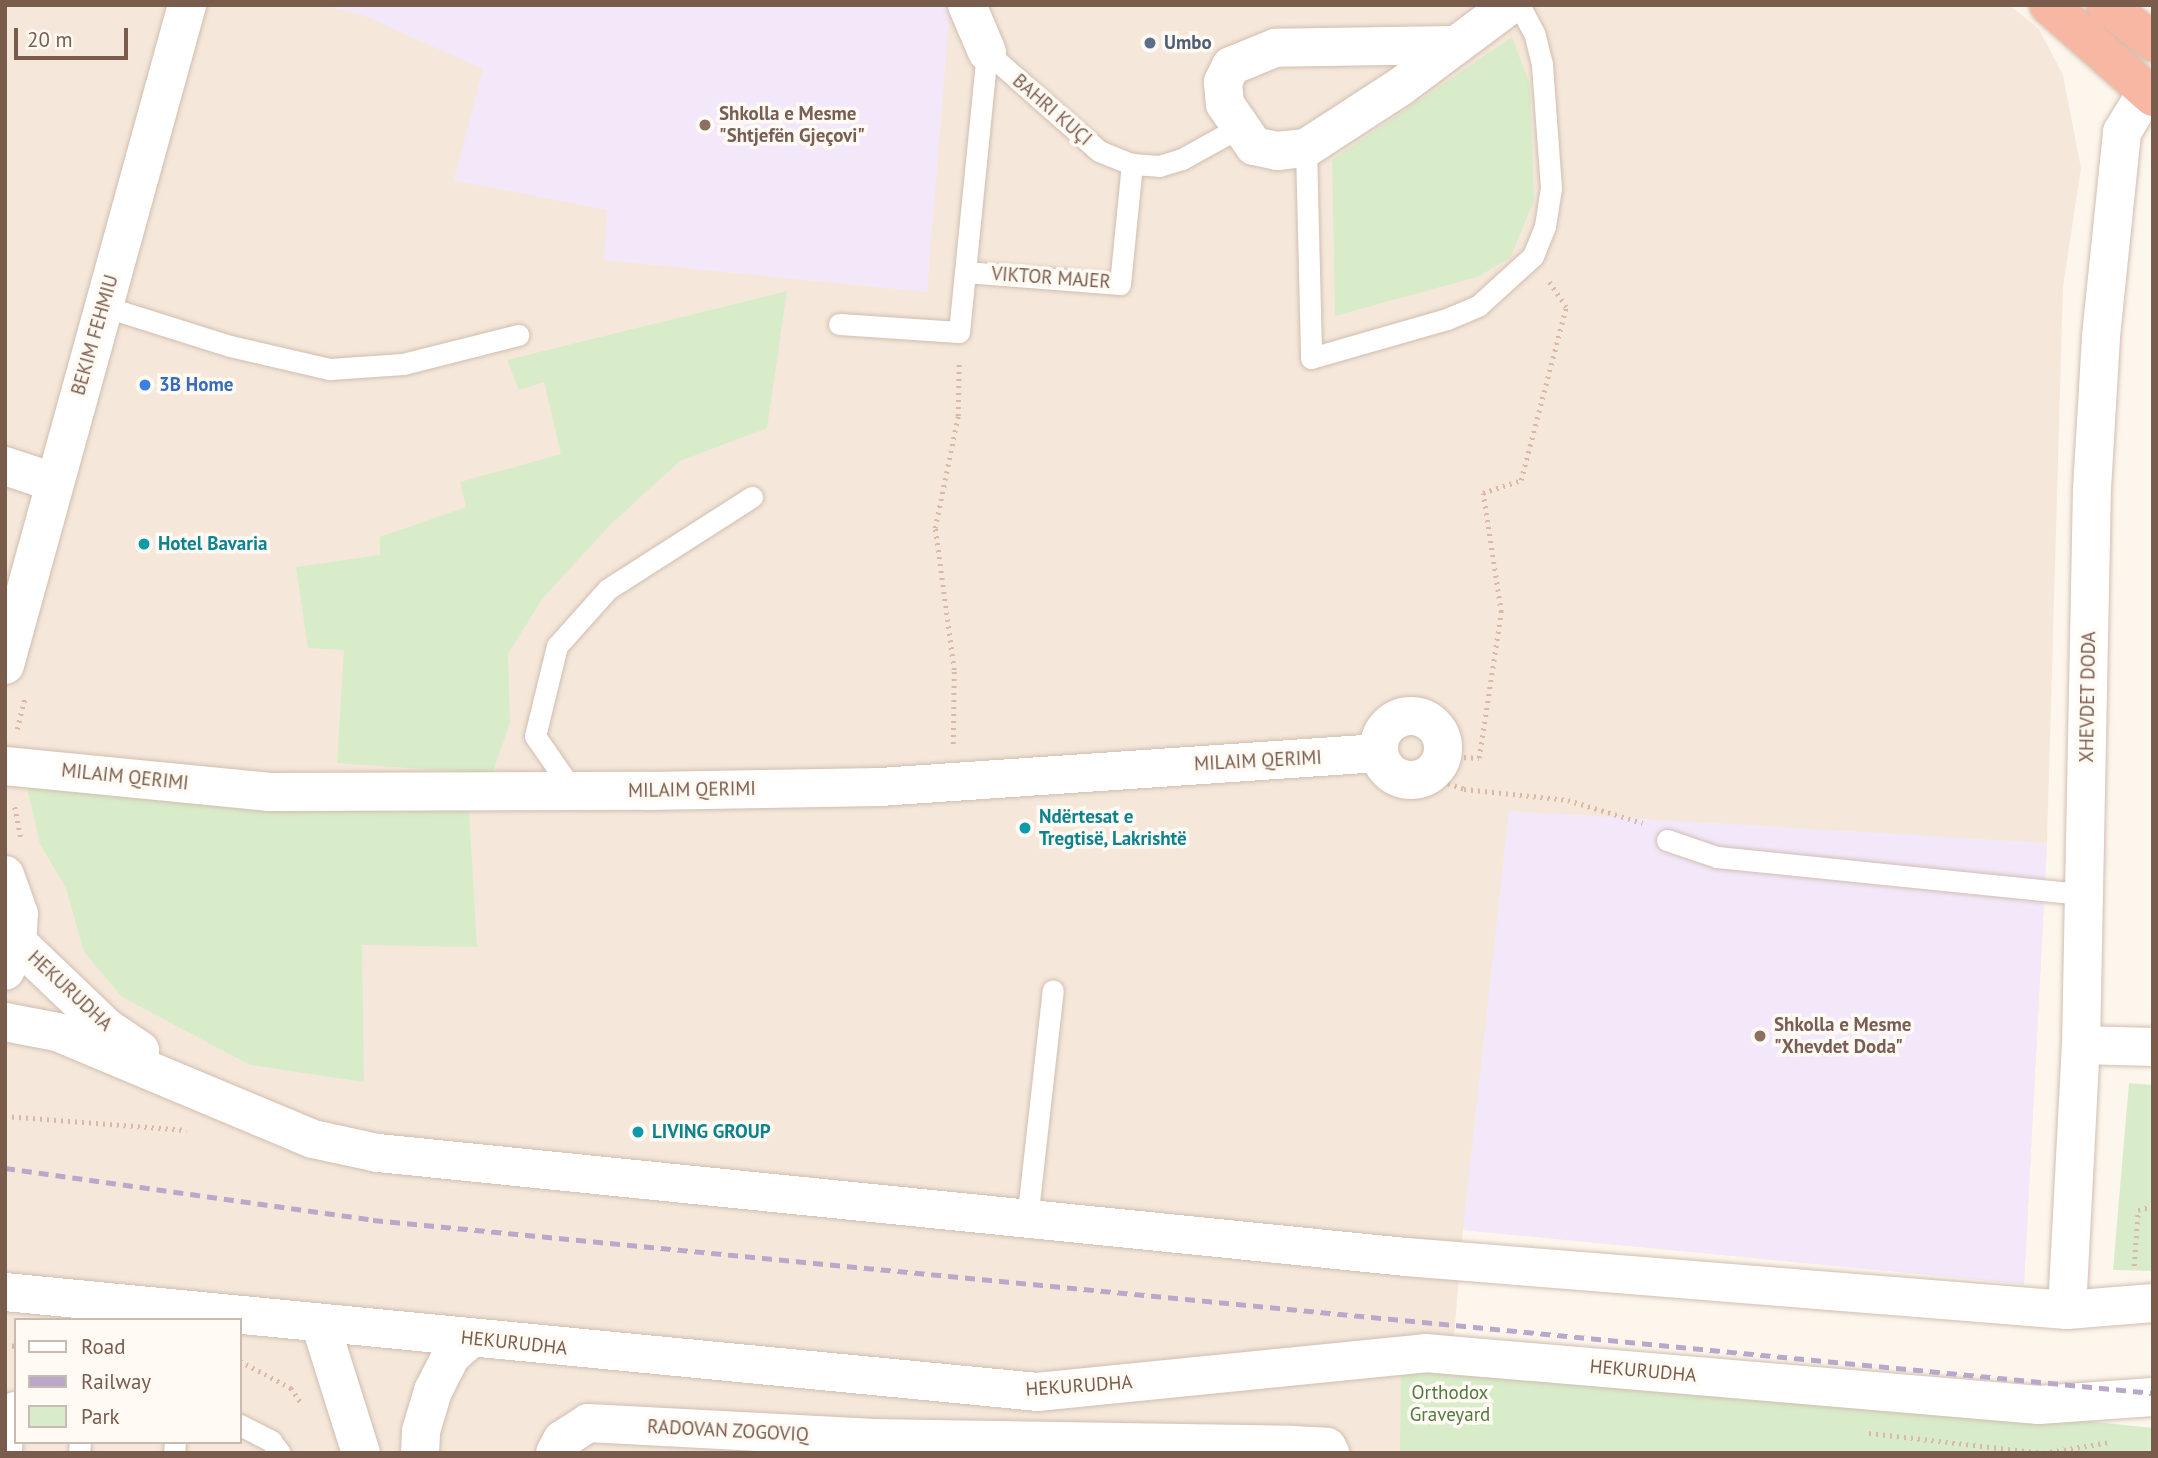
<!DOCTYPE html>
<html>
<head>
<meta charset="utf-8">
<style>
	body { margin:0 }
	#map { position:relative; width:2158px; height:1458px; overflow:hidden; background:#fdf6ec; font-family:"PT Sans",sans-serif }
	div>[style] { position:absolute }
	.residential>* { inset:0; background:#f5e8da }
	.education>* { inset:0; background:#f3e8fa }
	.green>* { inset:0; background:#d8ecc9 }
	.path>* { height:4.5px; margin-top:-2.25px; transform-origin:0; background:repeating-linear-gradient(90deg,#d9b8a5 0 2px,transparent 0 7px) }
	.roads { filter:drop-shadow(0 0 2px #d1beb0) drop-shadow(0 0 2px #d1beb0) }
	.lane>* { height:21px; margin:-10.5px; padding:0 10.5px; transform-origin:10.5px; border-radius:10.5px; background:#fff }
	.street>* { height:38px; margin:-19px; padding:0 19px; transform-origin:19px; border-radius:19px; background:#fff }
	.street>.ring { margin:-19px; padding:0; box-sizing:content-box; background:none; border:38px solid #fff; border-radius:50% }
	.secondary>* { height:38px; margin:-19px; padding:0 19px; transform-origin:19px; border-radius:19px; background:#fff }
	.highway>* { height:38px; margin:-19px; padding:0 19px; transform-origin:19px; border-radius:19px; background:#f7b7a3 }
	.rail>* { height:5px; margin-top:-2.5px; transform-origin:0; background:repeating-linear-gradient(90deg,#b9a8c9 0 10px,transparent 0 17px) }
	.dots>* { width:19px; height:19px; translate:-50% -50%; box-sizing:border-box; border:4px solid #fffaf3; border-radius:50% }
	span { translate:-50% -50%; white-space:nowrap; text-align:center; line-height:1.15; -webkit-text-stroke:7px #fffaf3; paint-order:stroke }
	.service-label { font-size:19px; color:#4e5e75; font-weight:700 }
	.left { translate:0 -50%; text-align:left }
	.street-label { font-size:19px; color:#7a5c4d }
	.education-label { font-size:19px; color:#785e54; font-weight:700 }
	.shop-label { font-size:19px; color:#366cbe; font-weight:700 }
	.culture-label { font-size:19px; color:#0d838f; font-weight:700 }
	.park-label { font-size:19px; color:#537a41 }
	.frame { position:absolute; inset:0; border:7px solid #7a5c4d; pointer-events:none }
	.legend { position:absolute; left:14px; top:1318px; width:228px; height:126px; box-sizing:border-box; background:#fffaf3; border:2px solid #cabbb1; margin:0; padding:9px 12px; list-style:none; font-size:21px; color:#7a5c4d }
	.legend li { display:flex; align-items:center; gap:14px; height:35px }
	.legend b { width:35px; border:2px solid #cabbb1 }
	.scale { position:absolute; left:14px; top:28px; width:114px; height:32px; box-sizing:border-box; border:4px solid #7a5c4d; border-top:0; padding-left:9px; font-size:21px; line-height:24px; white-space:nowrap; color:#7a5c4d; -webkit-text-stroke:5px #fffaf3; paint-order:stroke }
</style>
</head>
<body>
<div id="map">
	<div class="residential">
		<div style="clip-path:polygon(evenodd,5px 5px,2009px 5px,2039px 29px,2063px 75px,2081px 168px,2063px 287px,2047px 843px,2024px 1284px,1463px 1230px,1444px 1453px,5px 1453px,5px 5px,16px 1320px,240px 1320px,240px 1442px,16px 1442px,16px 1320px)"></div>
	</div>
	<div class="education">
		<div style="clip-path:polygon(322px 5px,950px 5px,927px 292px,604px 260px,607px 210px,454px 180px,483px 69px,363px 15px)"></div>
		<div style="clip-path:polygon(1509px 811px,2047px 843px,2024px 1284px,1463px 1230px)"></div>
	</div>
	<div class="green">
		<div style="clip-path:polygon(1512px 37px,1530px 85px,1534px 201px,1510px 258px,1477px 277px,1335px 316px,1332px 160px)"></div>
		<div style="clip-path:polygon(787px 291px,767px 428px,680px 461px,611px 524px,543px 598px,508px 654px,510px 723px,492px 774px,337px 763px,344px 650px,308px 648px,296px 567px,380px 555px,380px 537px,466px 507px,460px 482px,561px 454px,544px 382px,519px 390px,507px 360px)"></div>
		<div style="clip-path:polygon(26px 783px,469px 810px,477px 947px,362px 945px,364px 1082px,250px 1065px,122px 997px,84px 952px,66px 888px,40px 844px)"></div>
		<div style="clip-path:polygon(2129px 1083px,2153px 1085px,2153px 1271px,2113px 1270px)"></div>
		<div style="clip-path:polygon(1401px 1348px,2153px 1428px,2153px 1453px,1400px 1453px)"></div>
	</div>
	<div class="path">
		<div style="left:17px;top:729px;width:33px;rotate:-76deg"></div>
		<div style="left:953px;top:744px;width:74px;rotate:-89.2deg"></div>
		<div style="left:954px;top:670px;width:143px;rotate:-97.6deg"></div>
		<div style="left:935px;top:528px;width:114px;rotate:-78.4deg"></div>
		<div style="left:958px;top:416px;width:55px;rotate:-89deg"></div>
		<div style="left:1443px;top:756px;width:36px;rotate:3deg"></div>
		<div style="left:1479px;top:758px;width:148px;rotate:-81.4deg"></div>
		<div style="left:1501px;top:612px;width:120px;rotate:-98.6deg"></div>
		<div style="left:1483px;top:493px;width:40px;rotate:-18.9deg"></div>
		<div style="left:1521px;top:480px;width:179px;rotate:-75.4deg"></div>
		<div style="left:1566px;top:307px;width:32px;rotate:-124deg"></div>
		<div style="left:1428px;top:777px;width:38px;rotate:18deg"></div>
		<div style="left:1464px;top:789px;width:105px;rotate:6deg"></div>
		<div style="left:1568px;top:800px;width:78px;rotate:17deg"></div>
		<div style="left:15px;top:807px;width:33px;rotate:79deg"></div>
		<div style="left:5px;top:1116px;width:182px;rotate:4.4deg"></div>
		<div style="left:2134px;top:1266px;width:56px;rotate:-85.9deg"></div>
		<div style="left:2138px;top:1210px;width:16px;rotate:-15deg"></div>
		<div style="left:5px;top:1345px;width:11px;rotate:5deg"></div>
		<div style="left:240px;top:1361px;width:58px;rotate:27.9deg"></div>
		<div style="left:291px;top:1388px;width:19px;rotate:55deg"></div>
		<div style="left:1869px;top:1433px;width:175px;rotate:6.6deg"></div>
		<div style="left:2043px;top:1453px;width:68px;rotate:-9.3deg"></div>
	</div>
	<div class="roads">
		<div class="lane">
			<div style="left:987px;top:52px;width:149px;rotate:41.5deg"></div>
			<div style="left:1099px;top:151px;width:35px;rotate:22deg"></div>
			<div style="left:1132px;top:164px;width:27px;rotate:4deg"></div>
			<div style="left:1159px;top:166px;width:24px;rotate:-17deg"></div>
			<div style="left:1182px;top:159px;width:64px;rotate:-29deg"></div>
			<div style="left:1306px;top:148px;width:210px;rotate:88.6deg"></div>
			<div style="left:1311px;top:358px;width:141px;rotate:-16deg"></div>
			<div style="left:1447px;top:319px;width:34px;rotate:-23deg"></div>
			<div style="left:1478px;top:306px;width:74px;rotate:-42.3deg"></div>
			<div style="left:1533px;top:256px;width:32px;rotate:-68deg"></div>
			<div style="left:1545px;top:226px;width:38px;rotate:-81deg"></div>
			<div style="left:1551px;top:188px;width:124px;rotate:-94.2deg"></div>
			<div style="left:1542px;top:64px;width:32px;rotate:-104deg"></div>
			<div style="left:1534px;top:33px;width:32px;rotate:-118deg"></div>
			<div style="left:966px;top:272px;width:154px;rotate:4.5deg"></div>
			<div style="left:1120px;top:284px;width:121px;rotate:-84.3deg"></div>
			<div style="left:103px;top:306px;width:133px;rotate:17.5deg"></div>
			<div style="left:230px;top:346px;width:103px;rotate:13deg"></div>
			<div style="left:330px;top:369px;width:73px;rotate:-3.9deg"></div>
			<div style="left:403px;top:364px;width:119px;rotate:-14.2deg"></div>
			<div style="left:839px;top:324px;width:120px;rotate:3.8deg"></div>
			<div style="left:959px;top:332px;width:281px;rotate:-84.3deg"></div>
			<div style="left:573px;top:791px;width:67px;rotate:-124.6deg"></div>
			<div style="left:535px;top:736px;width:93px;rotate:-76.3deg"></div>
			<div style="left:557px;top:646px;width:76px;rotate:-48.2deg"></div>
			<div style="left:608px;top:589px;width:171px;rotate:-32.6deg"></div>
			<div style="left:1667px;top:840px;width:53px;rotate:18.8deg"></div>
			<div style="left:1717px;top:857px;width:367px;rotate:5.8deg"></div>
			<div style="left:1027px;top:1220px;width:231px;rotate:-83.6deg"></div>
			<div style="left:240px;top:1425px;width:35px;rotate:27deg"></div>
			<div style="left:271px;top:1441px;width:15px;rotate:53deg"></div>
			<div style="left:11px;top:1453px;width:51px;rotate:-87.8deg"></div>
			<div style="left:79px;top:1453px;width:11px;rotate:-85deg"></div>
			<div style="left:174px;top:1453px;width:11px;rotate:-85deg"></div>
		</div>
		<div class="street">
			<div style="left:967px;top:5px;width:51px;rotate:66.9deg"></div>
			<div style="left:1456px;top:45px;width:181px;rotate:179.1deg"></div>
			<div style="left:1275px;top:48px;width:48px;rotate:157.8deg"></div>
			<div style="left:1231px;top:66px;width:18px;rotate:117deg"></div>
			<div style="left:1223px;top:82px;width:22px;rotate:85deg"></div>
			<div style="left:1225px;top:104px;width:51px;rotate:55.4deg"></div>
			<div style="left:1254px;top:146px;width:24px;rotate:12deg"></div>
			<div style="left:1277px;top:151px;width:29px;rotate:-6deg"></div>
			<div style="left:1306px;top:148px;width:112px;rotate:-33deg"></div>
			<div style="left:1400px;top:87px;width:137px;rotate:-36.7deg"></div>
			<div class="ring" style="left:1379px;top:716px;width:26px;height:26px"></div>
			<div style="left:5px;top:766px;width:264px;rotate:5.6deg"></div>
			<div style="left:268px;top:792px;width:379px;rotate:-0.2deg"></div>
			<div style="left:647px;top:791px;width:233px;rotate:-1deg"></div>
			<div style="left:880px;top:787px;width:499px;rotate:-3.9deg"></div>
			<div style="left:2081px;top:1045px;width:72px;rotate:1.6deg"></div>
			<div style="left:320px;top:1323px;width:136px;rotate:72.5deg"></div>
			<div style="left:420px;top:1453px;width:22px;rotate:-87deg"></div>
			<div style="left:421px;top:1431px;width:42px;rotate:-73.3deg"></div>
			<div style="left:433px;top:1391px;width:39px;rotate:-63deg"></div>
			<div style="left:451px;top:1356px;width:25px;rotate:-42deg"></div>
			<div style="left:555px;top:1453px;width:15px;rotate:-62deg"></div>
			<div style="left:562px;top:1440px;width:31px;rotate:-33deg"></div>
			<div style="left:588px;top:1423px;width:282px;rotate:3deg"></div>
			<div style="left:870px;top:1438px;width:423px;rotate:0.9deg"></div>
			<div style="left:1293px;top:1445px;width:34px;rotate:3deg"></div>
			<div style="left:1327px;top:1447px;width:7px;rotate:63deg"></div>
		</div>
		<div class="secondary">
			<div style="left:5px;top:466px;width:51px;rotate:18.4deg"></div>
			<div style="left:5px;top:665px;width:685px;rotate:-74.58deg"></div>
			<div style="left:5px;top:875px;width:41px;rotate:70.3deg"></div>
			<div style="left:19px;top:914px;width:28px;rotate:94deg"></div>
			<div style="left:17px;top:942px;width:31px;rotate:112deg"></div>
			<div style="left:17px;top:942px;width:124px;rotate:43.7deg"></div>
			<div style="left:107px;top:1028px;width:40px;rotate:34deg"></div>
			<div style="left:5px;top:1022px;width:53px;rotate:10.9deg"></div>
			<div style="left:57px;top:1032px;width:277px;rotate:22.7deg"></div>
			<div style="left:313px;top:1139px;width:66px;rotate:12.2deg"></div>
			<div style="left:378px;top:1153px;width:1033px;rotate:5.78deg"></div>
			<div style="left:1406px;top:1257px;width:663px;rotate:4.58deg"></div>
			<div style="left:2067px;top:1310px;width:86px;rotate:-4.7deg"></div>
			<div style="left:5px;top:1292px;width:1037px;rotate:5.53deg"></div>
			<div style="left:1037px;top:1392px;width:390px;rotate:-5.7deg"></div>
			<div style="left:1425px;top:1353px;width:616px;rotate:4.84deg"></div>
			<div style="left:2039px;top:1405px;width:114px;rotate:-4deg"></div>
			<div style="left:2067px;top:1310px;width:265px;rotate:-87deg"></div>
			<div style="left:2081px;top:1045px;width:556px;rotate:-88.87deg"></div>
			<div style="left:2092px;top:489px;width:153px;rotate:-86.6deg"></div>
			<div style="left:2101px;top:336px;width:205px;rotate:-84.1deg"></div>
			<div style="left:2122px;top:132px;width:48px;rotate:-58.6deg"></div>
		</div>
		<div class="highway">
			<div style="left:2049px;top:5px;width:139px;rotate:41.5deg"></div>
			<div style="left:2106px;top:5px;width:60px;rotate:38.2deg"></div>
		</div>
	</div>
	<div class="rail">
		<div style="left:5px;top:1168px;width:372px;rotate:8deg"></div>
		<div style="left:373px;top:1220px;width:1788px;rotate:5.55deg"></div>
	</div>
	<div class="dots">
		<div style="left:1150px;top:43px;background:#5c6f8a"></div>
		<div style="left:705px;top:125px;background:#8d6e63"></div>
		<div style="left:145px;top:385px;background:#3f7fe0"></div>
		<div style="left:144px;top:544px;background:#0f9aa8"></div>
		<div style="left:1025px;top:828px;background:#0f9aa8"></div>
		<div style="left:1760px;top:1036px;background:#8d6e63"></div>
		<div style="left:638px;top:1132px;background:#0f9aa8"></div>
	</div>
	<div class="service-label">
		<span class="left" style="left:1164px;top:43px">Umbo</span>
	</div>
	<div class="street-label">
		<span style="left:1052px;top:110px;rotate:41deg">BAHRI KUÇI</span>
		<span style="left:1051px;top:278px;rotate:4deg">VIKTOR MAJER</span>
		<span style="left:95px;top:335px;rotate:-74deg">BEKIM FEHMIU</span>
		<span style="left:2088px;top:697px;rotate:-89deg">XHEVDET DODA</span>
		<span style="left:1258px;top:761px;rotate:-3deg">MILAIM QERIMI</span>
		<span style="left:125px;top:777px;rotate:6deg">MILAIM QERIMI</span>
		<span style="left:692px;top:790px;rotate:-1deg">MILAIM QERIMI</span>
		<span style="left:70px;top:991px;rotate:43deg">HEKURUDHA</span>
		<span style="left:514px;top:1343px;rotate:6deg">HEKURUDHA</span>
		<span style="left:1643px;top:1371px;rotate:5deg">HEKURUDHA</span>
		<span style="left:1079px;top:1386px;rotate:-4deg">HEKURUDHA</span>
		<span style="left:728px;top:1431px;rotate:3deg">RADOVAN ZOGOVIQ</span>
	</div>
	<div class="education-label">
		<span class="left" style="left:719px;top:125px">Shkolla e Mesme<br>"Shtjefën Gjeçovi"</span>
		<span class="left" style="left:1774px;top:1036px">Shkolla e Mesme<br>"Xhevdet Doda"</span>
	</div>
	<div class="shop-label">
		<span class="left" style="left:159px;top:385px">3B Home</span>
	</div>
	<div class="culture-label">
		<span class="left" style="left:158px;top:544px">Hotel Bavaria</span>
		<span class="left" style="left:1039px;top:828px">Ndërtesat e<br>Tregtisë, Lakrishtë</span>
		<span class="left" style="left:652px;top:1132px">LIVING GROUP</span>
	</div>
	<div class="park-label">
		<span style="left:1450px;top:1404px">Orthodox<br>Graveyard</span>
	</div>
	<div class="frame"></div>
	<ul class="legend">
	<li><b style="height:9px;background:#fff"></b>Road</li>
	<li><b style="height:9px;background:#b9a8c9"></b>Railway</li>
	<li><b style="height:19px;background:#d8ecc9"></b>Park</li>
	</ul>
	<div class="scale">20 m</div>
</div>
</body>
</html>
